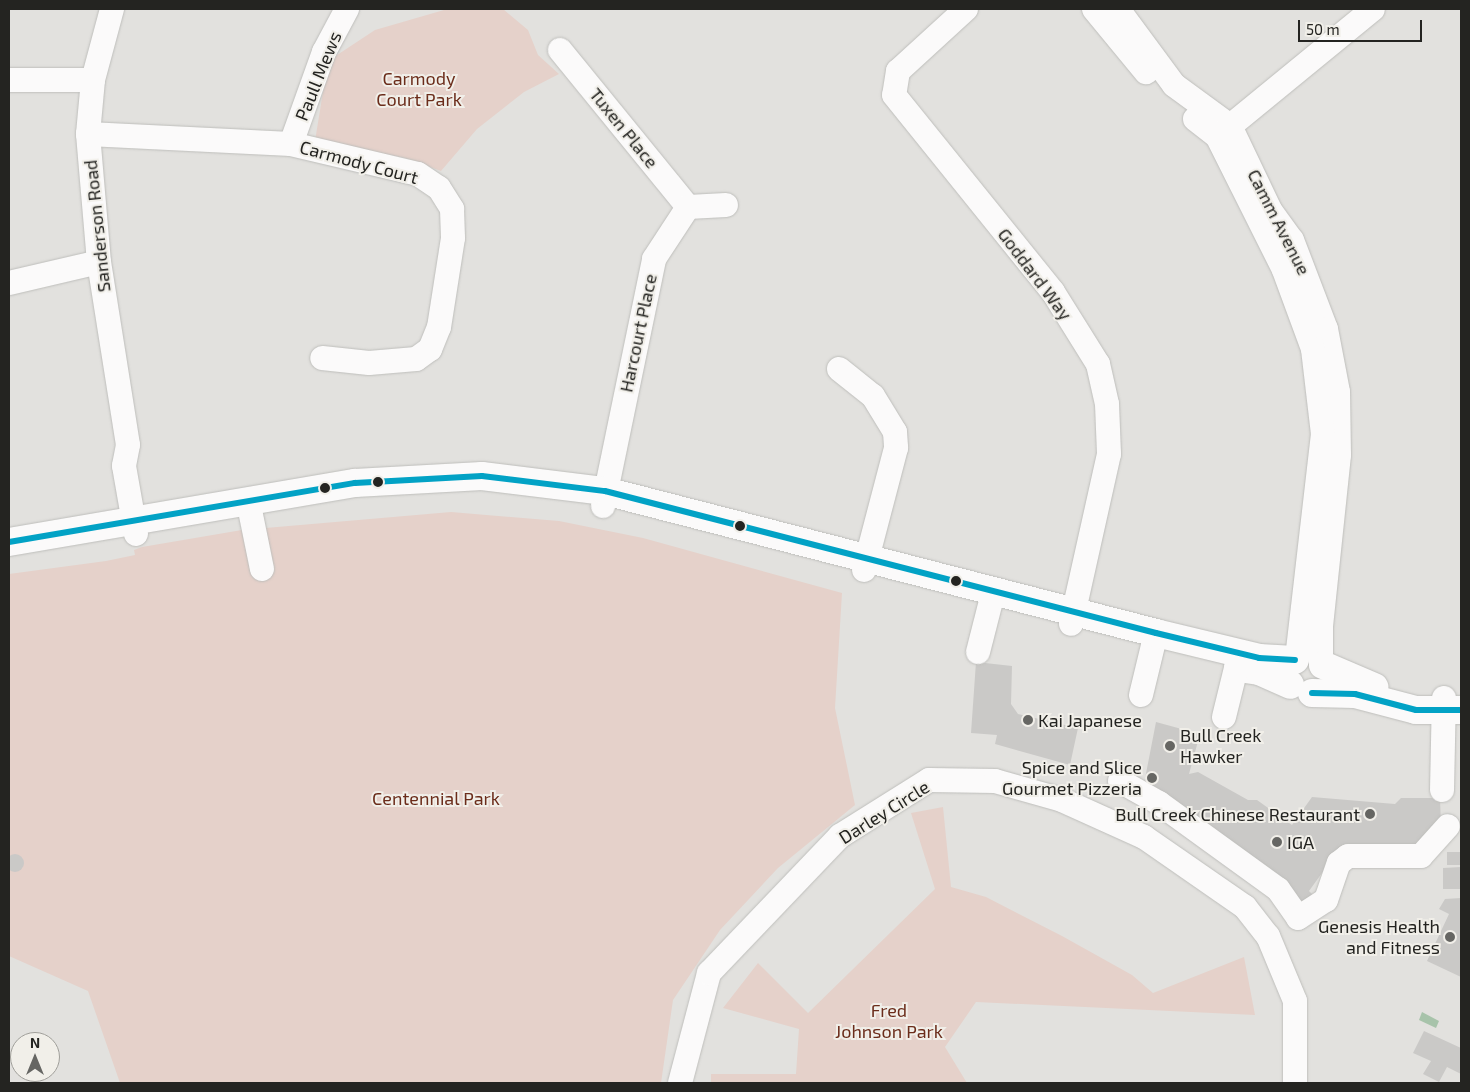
<!DOCTYPE html>
<html>
<head>
<meta charset="utf-8">
<style>
	body { margin:0 }
	#map { position:relative; width:1470px; height:1092px; overflow:hidden; background:#e2e1de; font-family:"Exo 2",sans-serif }
	div>[style] { position:absolute }
	.green>* { inset:0; background:#e5d1ca }
	.water>* { inset:0; background:#a7c3aa }
	.building>* { inset:0; background:#cac9c7 }
	.round { border-radius:50% }
	.roads { filter:drop-shadow(0 0 1px #bebebb) drop-shadow(0 0 1px #bebebb) }
	.minor>* { height:24px; margin:-12px; padding:0 12px; transform-origin:12px; border-radius:12px; background:#fbfafa }
	.major>* { height:28px; margin:-14px; padding:0 14px; transform-origin:14px; border-radius:14px; background:#fbfafa }
	.bus-1>* { height:6px; margin:-3px; padding:0 3px; transform-origin:3px; border-radius:3px; background:#02a2c5 }
	.dots>* { width:14px; height:14px; translate:-50% -50%; box-sizing:border-box; border:2px solid #f1efe9; border-radius:50% }
	span { translate:-50% -50%; white-space:nowrap; text-align:center; line-height:1.15; -webkit-text-stroke:4px #f1efe9; paint-order:stroke }
	.street-label { font-size:18px; color:#242421 }
	.park-label { font-size:18px; color:#6b2c1a }
	.poi-label { font-size:18px; color:#242421 }
	.left { translate:0 -50%; text-align:left }
	.right { translate:-100% -50%; text-align:right }
	.frame { position:absolute; inset:0; border:10px solid #242421; pointer-events:none }
	.north { position:absolute; left:10px; top:1032px; width:50px; height:50px; box-sizing:border-box; background:#f1efe9; border:1px solid #9f9e99; border-radius:50%; rotate:0deg; font-size:14px; font-weight:700; line-height:20px; text-align:center; color:#242421 }
	.north::after { content:''; display:block; margin:auto; width:18px; height:22px; background:#666663; clip-path:polygon(50% 0,100% 100%,50% 72%,0 100%) }
	.scale { position:absolute; left:1298px; top:20px; width:124px; height:22px; box-sizing:border-box; border:2px solid #242421; border-top:0; padding-left:6px; font-size:15px; line-height:18px; white-space:nowrap; color:#242421; -webkit-text-stroke:4px #f1efe9; paint-order:stroke }
</style>
</head>
<body>
<div id="map">
	<div class="green">
		<div style="clip-path:polygon(503px 9px,528px 30px,538px 55px,559px 74px,524px 92px,477px 129px,441px 171px,405px 158px,315px 141px,328px 61px,375px 30px,444px 10px)"></div>
		<div style="clip-path:polygon(451px 512px,559px 521px,643px 538px,842px 593px,835px 708px,855px 805px,778px 868px,720px 930px,673px 1000px,661px 1083px,120px 1083px,88px 991px,9px 956px,9px 574px,106px 561px,135px 555px,134px 550px,142px 547px,242px 530px)"></div>
		<div style="clip-path:polygon(943px 807px,951px 887px,986px 897px,1062px 936px,1132px 975px,1153px 993px,1244px 957px,1255px 1015px,976px 1002px,945px 1047px,967px 1083px,711px 1083px,711px 1074px,796px 1074px,799px 1029px,723px 1008px,758px 963px,808px 1013px,935px 889px,911px 813px)"></div>
	</div>
	<div class="water">
		<div style="clip-path:polygon(1422px 1012px,1439px 1021px,1436px 1028px,1419px 1020px)"></div>
	</div>
	<div class="building">
		<div style="clip-path:polygon(976px 662px,1012px 666px,1011px 704px,1018px 714px,1078px 728px,1070px 765px,995px 744px,997px 735px,971px 733px)"></div>
		<div style="clip-path:polygon(1156px 722px,1200px 734px,1189px 774px,1198px 772px,1248px 800px,1257px 800px,1292px 825px,1312px 797px,1395px 804px,1401px 798px,1440px 798px,1441px 828px,1419px 848px,1340px 848px,1309px 891px,1313px 895px,1304px 907px,1143px 789px)"></div>
		<div style="clip-path:polygon(1447px 852px,1461px 852px,1461px 865px,1447px 865px)"></div>
		<div class="round" style="left:6px;top:854px;width:18px;height:18px"></div>
		<div style="clip-path:polygon(1461px 867px,1461px 889px,1443px 889px,1443px 868px)"></div>
		<div style="clip-path:polygon(1461px 898px,1461px 977px,1427px 961px,1449px 914px,1439px 909px,1445px 899px)"></div>
		<div style="clip-path:polygon(1424px 1031px,1461px 1048px,1461px 1074px,1447px 1067px,1439px 1082px,1423px 1074px,1431px 1061px,1413px 1053px)"></div>
	</div>
	<div class="roads">
		<div class="minor">
			<div style="left:112px;top:9px;width:73px;rotate:105deg"></div>
			<div style="left:93px;top:80px;width:54px;rotate:95.3deg"></div>
			<div style="left:88px;top:134px;width:128px;rotate:85.1deg"></div>
			<div style="left:99px;top:262px;width:185px;rotate:81deg"></div>
			<div style="left:128px;top:445px;width:21px;rotate:101deg"></div>
			<div style="left:124px;top:466px;width:69px;rotate:80deg"></div>
			<div style="left:966px;top:9px;width:92px;rotate:137.6deg"></div>
			<div style="left:898px;top:71px;width:24px;rotate:99deg"></div>
			<div style="left:894px;top:95px;width:253px;rotate:51.1deg"></div>
			<div style="left:1053px;top:292px;width:85px;rotate:58deg"></div>
			<div style="left:1098px;top:364px;width:41px;rotate:77.3deg"></div>
			<div style="left:1107px;top:404px;width:50px;rotate:87.7deg"></div>
			<div style="left:1109px;top:454px;width:174px;rotate:102.6deg"></div>
			<div style="left:1094px;top:9px;width:82px;rotate:50.5deg"></div>
			<div style="left:1118px;top:9px;width:94px;rotate:53.6deg"></div>
			<div style="left:1174px;top:85px;width:69px;rotate:36.2deg"></div>
			<div style="left:1230px;top:126px;width:93px;rotate:64.5deg"></div>
			<div style="left:1270px;top:210px;width:37px;rotate:54deg"></div>
			<div style="left:1292px;top:240px;width:95px;rotate:69.1deg"></div>
			<div style="left:1326px;top:329px;width:64px;rotate:79.2deg"></div>
			<div style="left:1338px;top:392px;width:63px;rotate:89.1deg"></div>
			<div style="left:1339px;top:455px;width:173px;rotate:96deg"></div>
			<div style="left:1321px;top:627px;width:36px;rotate:90deg"></div>
			<div style="left:560px;top:50px;width:203px;rotate:50.8deg"></div>
			<div style="left:9px;top:80px;width:84px"></div>
			<div style="left:1195px;top:119px;width:28px;rotate:38deg"></div>
			<div style="left:1217px;top:136px;width:150px;rotate:63.4deg"></div>
			<div style="left:1284px;top:270px;width:84px;rotate:69.8deg"></div>
			<div style="left:1313px;top:349px;width:86px;rotate:83.3deg"></div>
			<div style="left:1323px;top:434px;width:226px;rotate:96.6deg"></div>
			<div style="left:88px;top:134px;width:203px;rotate:2.8deg"></div>
			<div style="left:291px;top:144px;width:130px;rotate:13.3deg"></div>
			<div style="left:418px;top:174px;width:25px;rotate:34deg"></div>
			<div style="left:439px;top:188px;width:25px;rotate:58deg"></div>
			<div style="left:452px;top:209px;width:29px;rotate:88deg"></div>
			<div style="left:453px;top:238px;width:90px;rotate:98.9deg"></div>
			<div style="left:439px;top:327px;width:24px;rotate:112deg"></div>
			<div style="left:430px;top:349px;width:17px;rotate:144deg"></div>
			<div style="left:416px;top:359px;width:47px;rotate:175.1deg"></div>
			<div style="left:369px;top:363px;width:47px;rotate:-173.9deg"></div>
			<div style="left:1218px;top:136px;width:200px;rotate:-39.3deg"></div>
			<div style="left:291px;top:144px;width:98px;rotate:-70.3deg"></div>
			<div style="left:324px;top:52px;width:49px;rotate:-61.9deg"></div>
			<div style="left:9px;top:283px;width:92px;rotate:-13.1deg"></div>
			<div style="left:839px;top:369px;width:43px;rotate:38.5deg"></div>
			<div style="left:873px;top:396px;width:42px;rotate:58.6deg"></div>
			<div style="left:895px;top:432px;width:16px;rotate:86deg"></div>
			<div style="left:896px;top:448px;width:126px;rotate:104.7deg"></div>
			<div style="left:603px;top:506px;width:252px;rotate:-78.3deg"></div>
			<div style="left:654px;top:259px;width:62px;rotate:-56.8deg"></div>
			<div style="left:688px;top:207px;width:38px;rotate:-3deg"></div>
			<div style="left:251px;top:515px;width:55px;rotate:78.5deg"></div>
			<div style="left:978px;top:652px;width:61px;rotate:-75.7deg"></div>
			<div style="left:1141px;top:695px;width:64px;rotate:-76.4deg"></div>
			<div style="left:1224px;top:717px;width:50px;rotate:-76.2deg"></div>
			<div style="left:1120px;top:781px;width:45px;rotate:29.4deg"></div>
			<div style="left:1159px;top:803px;width:147px;rotate:35.9deg"></div>
			<div style="left:1278px;top:889px;width:35px;rotate:55deg"></div>
			<div style="left:1298px;top:918px;width:33px;rotate:-33deg"></div>
			<div style="left:1326px;top:900px;width:39px;rotate:-71deg"></div>
			<div style="left:1339px;top:863px;width:11px;rotate:-38deg"></div>
			<div style="left:1348px;top:856px;width:73px"></div>
			<div style="left:1421px;top:856px;width:40px;rotate:-48deg"></div>
			<div style="left:1442px;top:790px;width:92px;rotate:-88.8deg"></div>
			<div style="left:680px;top:1083px;width:114px;rotate:-75.2deg"></div>
			<div style="left:709px;top:973px;width:190px;rotate:-46.3deg"></div>
			<div style="left:840px;top:836px;width:105px;rotate:-32.2deg"></div>
			<div style="left:929px;top:780px;width:66px;rotate:0.9deg"></div>
			<div style="left:995px;top:781px;width:70px;rotate:15.8deg"></div>
			<div style="left:1062px;top:800px;width:90px;rotate:24.3deg"></div>
			<div style="left:1144px;top:837px;width:123px;rotate:34.7deg"></div>
			<div style="left:1245px;top:907px;width:37px;rotate:52deg"></div>
			<div style="left:1268px;top:936px;width:70px;rotate:67.4deg"></div>
			<div style="left:1295px;top:1001px;width:82px;rotate:90deg"></div>
		</div>
		<div class="major">
			<div style="left:9px;top:542px;width:351px;rotate:-9.7deg"></div>
			<div style="left:355px;top:483px;width:127px;rotate:-3.2deg"></div>
			<div style="left:482px;top:476px;width:124px;rotate:7deg"></div>
			<div style="left:605px;top:491px;width:569px;rotate:14.45deg"></div>
			<div style="left:1156px;top:633px;width:106px;rotate:13.6deg"></div>
			<div style="left:1259px;top:658px;width:36px;rotate:3deg"></div>
			<div style="left:1323px;top:665px;width:56px;rotate:23.3deg"></div>
			<div style="left:1238px;top:668px;width:21px;rotate:8deg"></div>
			<div style="left:1259px;top:671px;width:34px;rotate:24deg"></div>
			<div style="left:1312px;top:693px;width:43px;rotate:1.3deg"></div>
			<div style="left:1355px;top:694px;width:63px;rotate:14.7deg"></div>
			<div style="left:1416px;top:710px;width:45px"></div>
		</div>
	</div>
	<div class="bus-1">
		<div style="left:9px;top:542px;width:351px;rotate:-9.7deg"></div>
		<div style="left:355px;top:483px;width:127px;rotate:-3.2deg"></div>
		<div style="left:482px;top:476px;width:124px;rotate:7deg"></div>
		<div style="left:605px;top:491px;width:569px;rotate:14.45deg"></div>
		<div style="left:1156px;top:633px;width:106px;rotate:13.6deg"></div>
		<div style="left:1259px;top:658px;width:36px;rotate:3deg"></div>
		<div style="left:1312px;top:693px;width:43px;rotate:1.3deg"></div>
		<div style="left:1355px;top:694px;width:63px;rotate:14.7deg"></div>
		<div style="left:1416px;top:710px;width:45px"></div>
	</div>
	<div class="dots">
		<div style="left:378px;top:482px;background:#242421"></div>
		<div style="left:325px;top:488px;background:#242421"></div>
		<div style="left:740px;top:526px;background:#242421"></div>
		<div style="left:956px;top:581px;background:#242421"></div>
		<div style="left:1028px;top:720px;background:#666663"></div>
		<div style="left:1170px;top:746px;background:#666663"></div>
		<div style="left:1152px;top:778px;background:#666663"></div>
		<div style="left:1370px;top:814px;background:#666663"></div>
		<div style="left:1277px;top:842px;background:#666663"></div>
		<div style="left:1450px;top:937px;background:#666663"></div>
	</div>
	<div class="street-label">
		<span style="left:318px;top:76px;rotate:-68deg">Paull Mews</span>
		<span style="left:624px;top:128px;rotate:51deg">Tuxen Place</span>
		<span style="left:359px;top:162px;rotate:15deg">Carmody Court</span>
		<span style="left:1279px;top:222px;rotate:63deg">Camm Avenue</span>
		<span style="left:97px;top:226px;rotate:-96deg">Sanderson Road</span>
		<span style="left:1035px;top:274px;rotate:53deg">Goddard Way</span>
		<span style="left:638px;top:333px;rotate:-78deg">Harcourt Place</span>
		<span style="left:884px;top:812px;rotate:-32deg">Darley Circle</span>
	</div>
	<div class="park-label">
		<span style="left:419px;top:89px">Carmody<br>Court Park</span>
		<span style="left:436px;top:798px">Centennial Park</span>
		<span style="left:889px;top:1021px">Fred<br>Johnson Park</span>
	</div>
	<div class="poi-label">
		<span class="left" style="left:1038px;top:720px">Kai Japanese</span>
		<span class="left" style="left:1180px;top:746px">Bull Creek<br>Hawker</span>
		<span class="right" style="left:1142px;top:778px">Spice and Slice<br>Gourmet Pizzeria</span>
		<span class="right" style="left:1360px;top:814px">Bull Creek Chinese Restaurant</span>
		<span class="left" style="left:1287px;top:842px">IGA</span>
		<span class="right" style="left:1440px;top:937px">Genesis Health<br>and Fitness</span>
	</div>
	<div class="frame"></div>
	<div class="north">N</div>
	<div class="scale">50 m</div>
</div>
</body>
</html>
